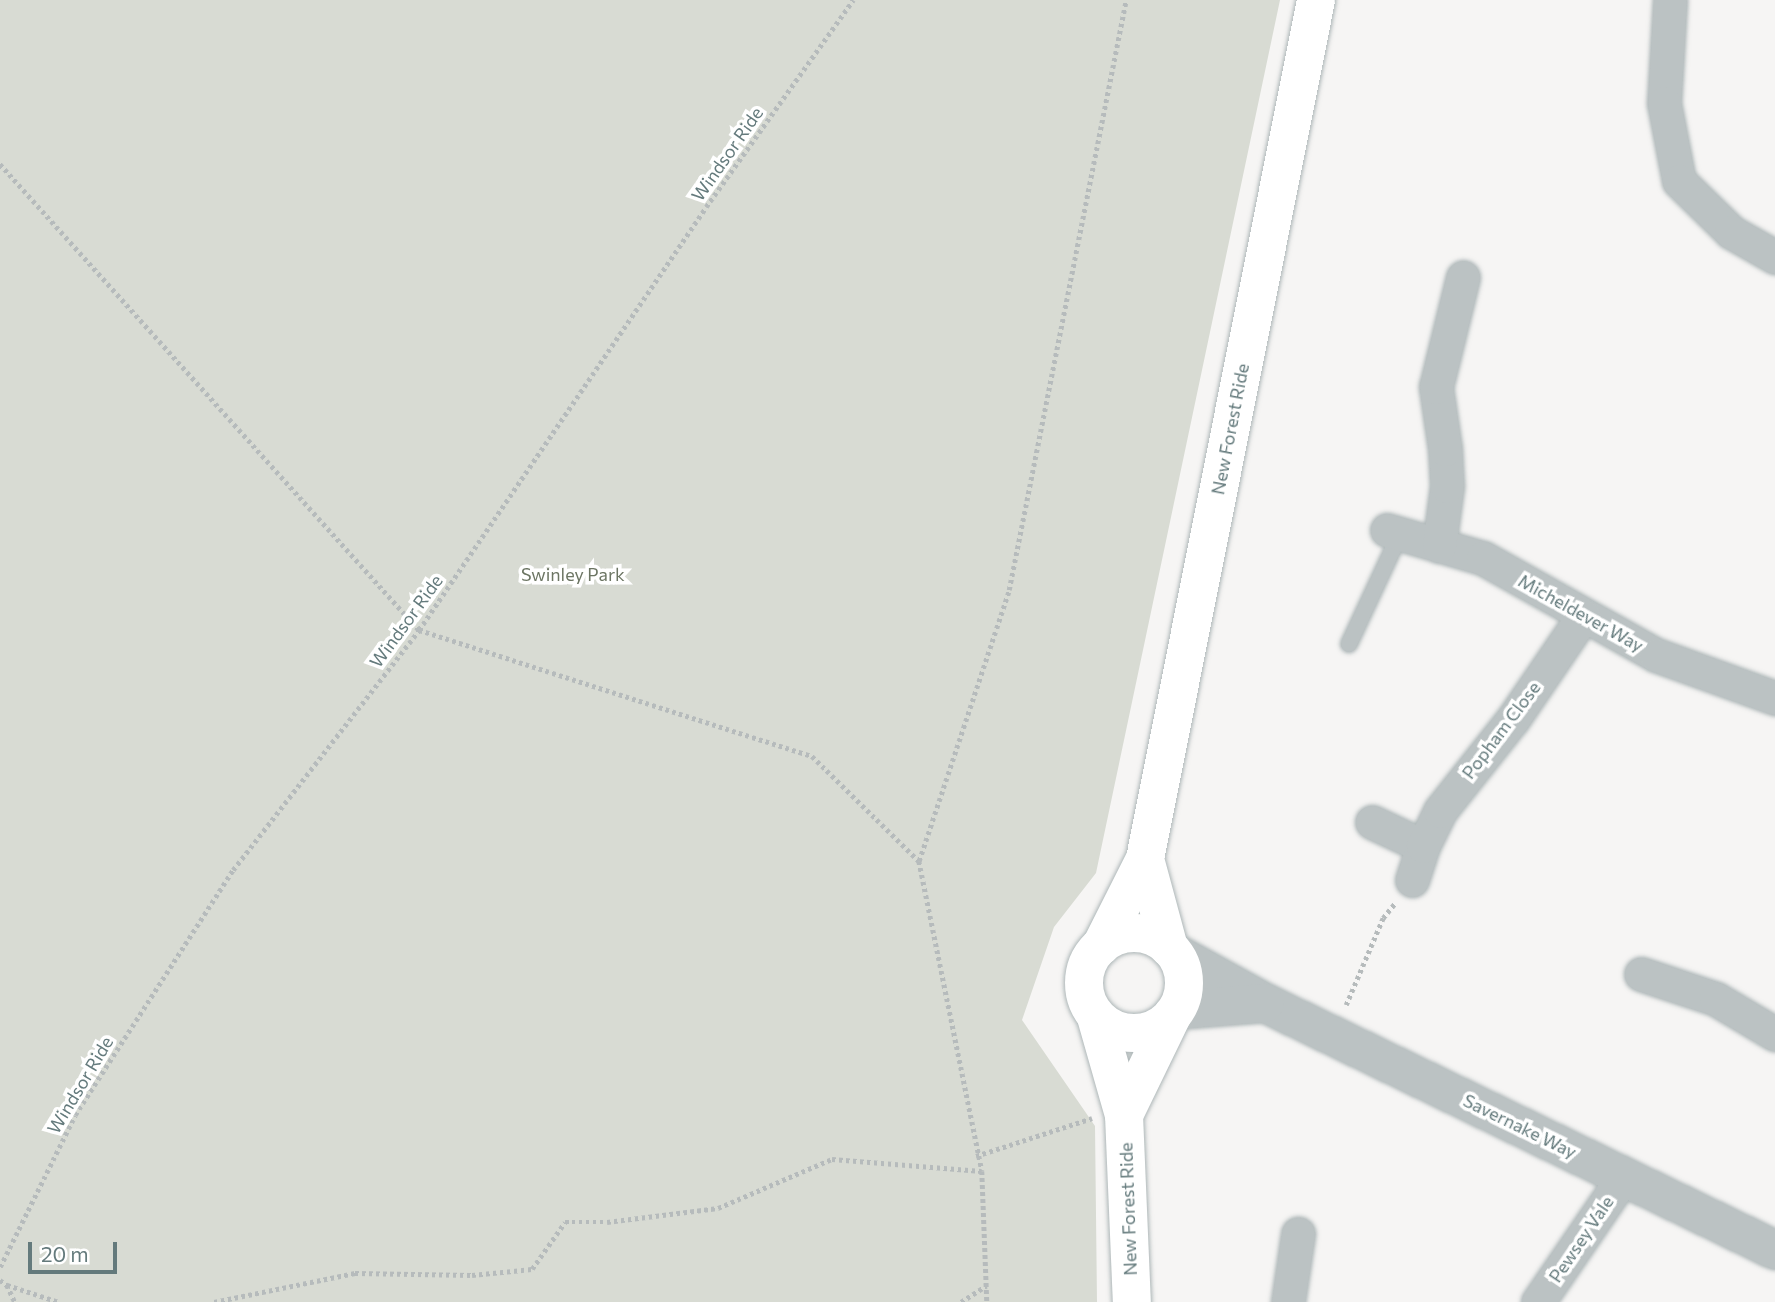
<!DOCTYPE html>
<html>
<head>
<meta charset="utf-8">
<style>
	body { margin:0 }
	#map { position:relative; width:1775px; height:1302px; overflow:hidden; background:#f6f5f4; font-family:Commissioner,sans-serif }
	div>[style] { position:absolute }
	.green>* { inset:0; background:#d8dbd3 }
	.path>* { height:4.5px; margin-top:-2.25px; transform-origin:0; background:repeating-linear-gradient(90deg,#b6bbbc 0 3.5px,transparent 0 7px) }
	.roads { filter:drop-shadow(0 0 2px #aeb7b8) drop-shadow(0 0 2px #aeb7b8) }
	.service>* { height:16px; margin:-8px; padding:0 8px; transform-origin:8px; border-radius:8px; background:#bbc2c3 }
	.minor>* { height:33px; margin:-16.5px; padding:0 16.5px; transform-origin:16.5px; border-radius:16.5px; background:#bbc2c3 }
	.tertiary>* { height:38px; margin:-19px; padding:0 19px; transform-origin:19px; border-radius:19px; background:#bbc2c3 }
	.secondary>* { height:38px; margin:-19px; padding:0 19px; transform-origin:19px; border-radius:19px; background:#fff }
	.secondary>.ring { margin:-19px; padding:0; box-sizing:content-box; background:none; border:38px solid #fff; border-radius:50% }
	span { translate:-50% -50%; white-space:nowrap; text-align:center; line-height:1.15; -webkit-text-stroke:7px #fff; paint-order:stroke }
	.street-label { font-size:18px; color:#647a7c }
	.park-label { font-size:18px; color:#6c7563 }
	.scale { position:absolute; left:28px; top:1242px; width:89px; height:32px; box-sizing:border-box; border:4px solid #647a7c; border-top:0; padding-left:9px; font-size:21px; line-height:24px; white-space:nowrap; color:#647a7c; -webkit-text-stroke:5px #fff; paint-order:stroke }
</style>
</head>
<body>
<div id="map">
	<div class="green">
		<div style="clip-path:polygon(0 0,1280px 0,1096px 873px,1054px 927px,1022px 1020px,1095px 1126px,1097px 1302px,0 1302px)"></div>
	</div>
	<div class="path">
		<div style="left:0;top:164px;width:627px;rotate:48.04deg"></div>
		<div style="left:419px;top:630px;width:413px;rotate:17.8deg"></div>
		<div style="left:812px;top:756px;width:150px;rotate:44.5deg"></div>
		<div style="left:919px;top:861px;width:316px;rotate:78.5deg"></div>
		<div style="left:982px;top:1171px;width:131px;rotate:87.8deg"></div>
		<div style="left:919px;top:861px;width:286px;rotate:-71.6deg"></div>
		<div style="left:1009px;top:590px;width:601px;rotate:-78.78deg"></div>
		<div style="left:1346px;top:1005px;width:95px;rotate:-67deg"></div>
		<div style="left:1383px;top:918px;width:19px;rotate:-51deg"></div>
		<div style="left:976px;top:1156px;width:122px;rotate:-18.1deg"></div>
		<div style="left:0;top:1267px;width:169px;rotate:-63.7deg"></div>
		<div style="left:75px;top:1115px;width:292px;rotate:-57.2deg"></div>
		<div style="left:233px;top:870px;width:304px;rotate:-52.2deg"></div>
		<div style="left:419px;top:630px;width:511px;rotate:-55.84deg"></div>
		<div style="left:706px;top:207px;width:254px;rotate:-54.6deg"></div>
		<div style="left:0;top:1280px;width:9px;rotate:36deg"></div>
		<div style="left:7px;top:1285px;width:19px;rotate:65deg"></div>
		<div style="left:7px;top:1285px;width:55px;rotate:18.1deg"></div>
		<div style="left:214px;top:1302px;width:144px;rotate:-11.6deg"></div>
		<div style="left:355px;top:1273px;width:117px;rotate:1deg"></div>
		<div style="left:472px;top:1275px;width:60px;rotate:-5.7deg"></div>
		<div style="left:532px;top:1269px;width:57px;rotate:-54.9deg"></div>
		<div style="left:565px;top:1222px;width:42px"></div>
		<div style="left:607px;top:1222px;width:112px;rotate:-7.2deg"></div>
		<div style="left:718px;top:1208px;width:124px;rotate:-23.3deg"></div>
		<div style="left:832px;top:1159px;width:150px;rotate:4.6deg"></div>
		<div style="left:961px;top:1302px;width:30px;rotate:-33deg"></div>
	</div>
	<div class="roads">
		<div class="service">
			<div style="left:1349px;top:644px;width:121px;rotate:-65.1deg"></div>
		</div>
		<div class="minor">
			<div style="left:1670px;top:0;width:103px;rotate:93.3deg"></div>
			<div style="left:1664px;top:103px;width:79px;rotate:79.1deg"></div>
			<div style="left:1679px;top:181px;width:73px;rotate:44.4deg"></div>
			<div style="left:1731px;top:232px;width:51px;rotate:29.6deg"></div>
			<div style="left:1387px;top:530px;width:100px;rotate:16.3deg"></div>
			<div style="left:1483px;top:558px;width:198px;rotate:29.3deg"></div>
			<div style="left:1656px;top:655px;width:127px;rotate:19.9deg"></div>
			<div style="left:1439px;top:546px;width:61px;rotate:-82.4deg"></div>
			<div style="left:1447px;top:486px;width:37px;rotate:-93deg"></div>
			<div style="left:1445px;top:449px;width:63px;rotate:-98.3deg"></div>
			<div style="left:1436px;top:387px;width:113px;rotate:-76.2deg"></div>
			<div style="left:1372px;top:822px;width:56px;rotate:25.2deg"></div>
			<div style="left:1412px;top:880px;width:36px;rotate:-72deg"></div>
			<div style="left:1423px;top:846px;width:39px;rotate:-64deg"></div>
			<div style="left:1440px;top:811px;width:117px;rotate:-51.6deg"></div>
			<div style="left:1513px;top:719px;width:125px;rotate:-55.8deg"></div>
			<div style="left:1641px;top:974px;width:79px;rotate:18.4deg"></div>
			<div style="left:1716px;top:999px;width:69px;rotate:30.7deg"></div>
			<div style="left:1288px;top:1302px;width:69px;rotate:-81.6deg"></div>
			<div style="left:1538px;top:1302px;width:153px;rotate:-55.7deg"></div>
		</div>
		<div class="tertiary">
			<div style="left:1173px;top:952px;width:105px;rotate:29deg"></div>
			<div style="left:1265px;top:1003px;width:567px;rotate:25.84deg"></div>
			<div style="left:1176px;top:1010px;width:89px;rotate:-4.5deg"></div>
		</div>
		<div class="secondary">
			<div style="left:1145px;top:859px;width:92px;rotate:74.9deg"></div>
			<div class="ring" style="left:1084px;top:933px;width:62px;height:62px"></div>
			<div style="left:1101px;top:946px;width:97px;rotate:-63.2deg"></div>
			<div style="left:1145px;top:859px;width:876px;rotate:-78.74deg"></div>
			<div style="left:1096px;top:1017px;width:102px;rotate:74.1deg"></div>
			<div style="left:1124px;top:1115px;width:187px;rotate:87.6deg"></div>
			<div style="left:1124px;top:1115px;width:112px;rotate:-64.1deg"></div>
		</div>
	</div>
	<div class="street-label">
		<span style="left:727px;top:154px;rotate:-55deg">Windsor Ride</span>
		<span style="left:1230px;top:429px;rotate:-79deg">New Forest Ride</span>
		<span style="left:1581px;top:613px;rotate:29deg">Micheldever Way</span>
		<span style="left:406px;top:621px;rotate:-54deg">Windsor Ride</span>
		<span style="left:1501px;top:730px;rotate:-53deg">Popham Close</span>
		<span style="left:80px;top:1085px;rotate:-59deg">Windsor Ride</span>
		<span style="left:1520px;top:1126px;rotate:26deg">Savernake Way</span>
		<span style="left:1128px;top:1209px;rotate:-92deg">New Forest Ride</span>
		<span style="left:1581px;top:1239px;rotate:-56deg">Pewsey Vale</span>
	</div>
	<div class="park-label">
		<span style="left:573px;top:574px">Swinley Park</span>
	</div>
	<div class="scale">20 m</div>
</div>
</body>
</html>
